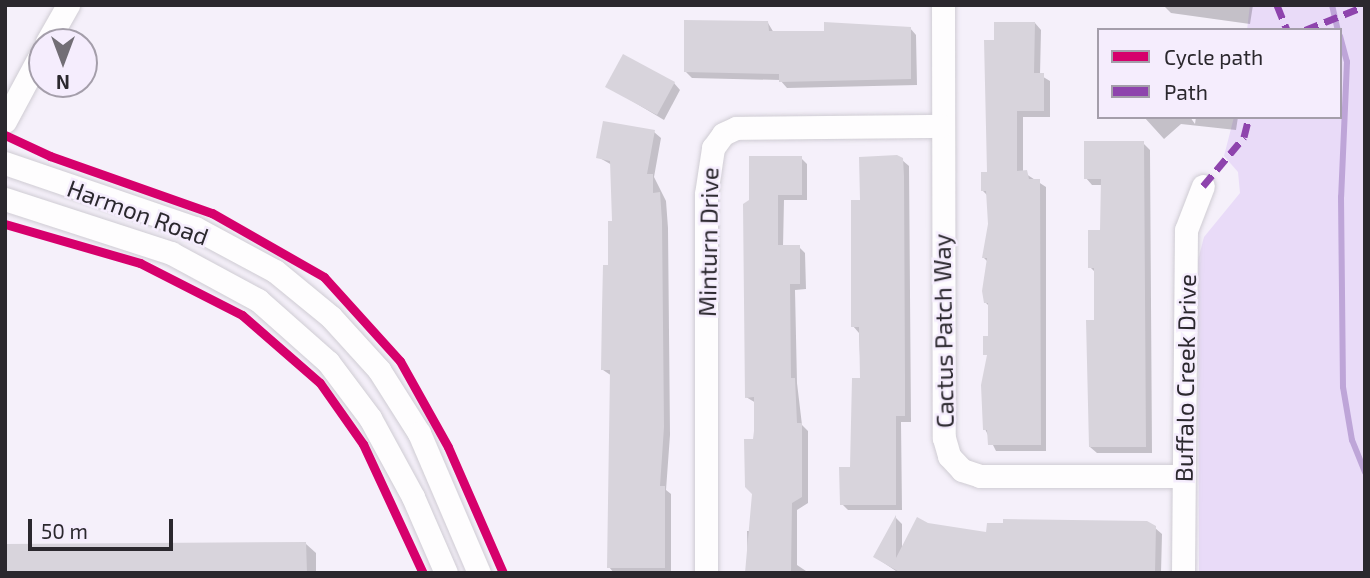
<!DOCTYPE html>
<html>
<head>
<meta charset="utf-8">
<style>
	body { margin:0 }
	#map { position:relative; width:1370px; height:578px; overflow:hidden; background:#f5f0fa; font-family:"Exo 2",sans-serif }
	div>[style] { position:absolute }
	.green>* { inset:0; background:#e9dbf8 }
	.shadow>* { inset:0; background:#0003 }
	.stream>* { height:6px; margin:-3px; padding:0 3px; transform-origin:3px; border-radius:3px; background:#bea5d8 }
	.building>* { inset:0; background:#d8d4dc }
	.roads { filter:drop-shadow(0 0 2px #cfccd3) drop-shadow(0 0 2px #cfccd3) }
	.minor>* { height:23px; margin:-11.5px; padding:0 11.5px; transform-origin:11.5px; border-radius:11.5px; background:#fefdfe }
	.quiet>* { height:7px; margin-top:-3.5px; transform-origin:0; background:repeating-linear-gradient(90deg,#8e44ad 0 14px,transparent 0 21px) }
	.cycleway>* { height:9px; margin:-4.5px; padding:0 4.5px; transform-origin:4.5px; border-radius:4.5px; background:#d6006c }
	span { translate:-50% -50%; white-space:nowrap; text-align:center; line-height:1.15; -webkit-text-stroke:5px #f5edfd; paint-order:stroke }
	.street-label { font-size:24px; color:#2b282e }
	.frame { position:absolute; inset:0; border:7px solid #2b282e; pointer-events:none }
	.legend { position:absolute; left:1097px; top:28px; width:245px; height:91px; box-sizing:border-box; background:#f5edfd; border:2px solid #a49eaa; margin:0; padding:9px 12px; list-style:none; font-size:21px; color:#2b282e }
	.legend li { display:flex; align-items:center; gap:14px; height:35px }
	.legend b { width:35px; border:2px solid #a49eaa }
	.north { position:absolute; left:28px; top:28px; width:70px; height:70px; box-sizing:border-box; background:#f5edfd; border:2px solid #a49eaa; border-radius:50%; rotate:180deg; font-size:19px; font-weight:700; line-height:28px; text-align:center; color:#2b282e }
	.north::after { content:''; display:block; margin:auto; width:24px; height:32px; background:#726e75; clip-path:polygon(50% 0,100% 100%,50% 72%,0 100%) }
	.scale { position:absolute; left:28px; top:519px; width:145px; height:32px; box-sizing:border-box; border:4px solid #2b282e; border-top:0; padding-left:9px; font-size:21px; line-height:24px; white-space:nowrap; color:#2b282e; -webkit-text-stroke:5px #f5edfd; paint-order:stroke }
</style>
</head>
<body>
<div id="map">
	<div class="green">
		<div style="clip-path:polygon(1250px 5px,1365px 5px,1365px 573px,1199px 573px,1198px 260px,1204px 237px,1240px 193px,1238px 172px,1224px 156px,1234px 117px,1340px 117px,1340px 30px,1247px 30px)"></div>
	</div>
	<div class="shadow">
		<div style="clip-path:polygon(1253px 5px,1250px 24px,1171px 13px,1164px 6px)"></div>
		<div style="clip-path:polygon(768px 23px,774px 33px,910px 28px,916px 35px,917px 85px,787px 88px,780px 80px,692px 78px,686px 72px)"></div>
		<div style="clip-path:polygon(1035px 23px,1041px 30px,1040px 75px,1050px 81px,1050px 117px,1023px 117px,1023px 172px,1046px 187px,1046px 451px,996px 451px,985px 429px,989px 306px,985px 302px,988px 262px,984px 258px,990px 224px,988px 196px,983px 191px,989px 173px,996px 42px)"></div>
		<div style="clip-path:polygon(674px 83px,680px 90px,664px 120px,607px 86px)"></div>
		<div style="clip-path:polygon(1144px 117px,1190px 117px,1195px 124px,1196px 117px,1238px 117px,1236px 130px,1181px 124px,1164px 139px)"></div>
		<div style="clip-path:polygon(654px 132px,661px 138px,654px 177px,666px 201px,668px 228px,670px 435px,666px 490px,671px 494px,671px 573px,614px 573px,609px 567px,612px 376px,603px 370px,614px 223px,612px 165px,598px 157px)"></div>
		<div style="clip-path:polygon(1143px 143px,1150px 150px,1152px 453px,1097px 453px,1090px 447px,1096px 273px,1090px 267px,1102px 231px,1102px 185px,1092px 185px,1086px 178px)"></div>
		<div style="clip-path:polygon(801px 158px,807px 164px,807px 200px,784px 200px,783px 247px,799px 247px,805px 253px,806px 289px,795px 290px,797px 383px,802px 425px,808px 431px,808px 503px,797px 510px,797px 565px,809px 573px,748px 573px,747px 531px,754px 531px,756px 403px,746px 397px,745px 205px)"></div>
		<div style="clip-path:polygon(902px 160px,909px 166px,911px 422px,901px 422px,902px 510px,848px 510px,842px 504px,851px 468px,861px 379px,859px 333px,853px 326px,862px 202px)"></div>
		<div style="clip-path:polygon(896px 518px,902px 524px,902px 551px,928px 525px,988px 534px,1155px 528px,1162px 534px,1161px 573px,899px 573px,875px 557px)"></div>
		<div style="clip-path:polygon(306px 544px,316px 553px,316px 573px,5px 573px)"></div>
	</div>
	<div class="stream">
		<div style="left:1332px;top:5px;width:26px;rotate:77deg"></div>
		<div style="left:1340px;top:36px;width:27px;rotate:75deg"></div>
		<div style="left:1347px;top:62px;width:135px;rotate:92.5deg"></div>
		<div style="left:1341px;top:197px;width:190px;rotate:89.4deg"></div>
		<div style="left:1343px;top:387px;width:54px;rotate:80.4deg"></div>
		<div style="left:1352px;top:440px;width:35px;rotate:68deg"></div>
	</div>
	<div class="building">
		<div style="clip-path:polygon(684px 20px,768px 21px,769px 31px,824px 31px,824px 22px,911px 27px,911px 79px,779px 82px,779px 74px,684px 72px)"></div>
		<div style="clip-path:polygon(994px 22px,1035px 22px,1034px 73px,1044px 73px,1044px 111px,1017px 111px,1017px 171px,1027px 170px,1029px 179px,1040px 179px,1041px 445px,988px 445px,987px 430px,983px 430px,981px 385px,987px 355px,983px 355px,983px 336px,988px 336px,988px 303px,984px 303px,982px 291px,987px 258px,982px 258px,988px 224px,986px 191px,981px 191px,981px 172px,987px 172px,984px 40px,994px 40px)"></div>
		<div style="clip-path:polygon(623px 54px,675px 82px,657px 115px,605px 87px)"></div>
		<div style="clip-path:polygon(603px 121px,655px 130px,647px 174px,653px 174px,653px 193px,660px 192px,662px 221px,664px 427px,660px 486px,665px 486px,665px 568px,607px 568px,610px 370px,601px 370px,602px 309px,603px 265px,608px 265px,608px 221px,612px 221px,610px 161px,596px 158px)"></div>
		<div style="clip-path:polygon(1084px 141px,1144px 141px,1146px 447px,1089px 447px,1086px 320px,1094px 320px,1094px 268px,1088px 268px,1088px 230px,1100px 230px,1101px 179px,1084px 179px)"></div>
		<div style="clip-path:polygon(897px 155px,903px 158px,904px 176px,905px 378px,905px 416px,896px 416px,896px 505px,840px 505px,839px 467px,850px 467px,852px 378px,860px 378px,859px 327px,851px 327px,851px 200px,860px 200px,859px 157px)"></div>
		<div style="clip-path:polygon(749px 156px,802px 156px,802px 195px,778px 195px,778px 245px,800px 245px,800px 284px,790px 284px,791px 378px,795px 378px,797px 423px,802px 423px,802px 497px,792px 503px,791px 573px,745px 573px,752px 494px,745px 487px,744px 439px,753px 439px,754px 431px,754px 397px,745px 398px,743px 204px,749px 200px)"></div>
		<div style="clip-path:polygon(896px 515px,896px 558px,917px 517px,928px 523px,986px 532px,987px 523px,1003px 523px,1003px 519px,1147px 521px,1156px 526px,1155px 573px,901px 573px,873px 557px)"></div>
		<div style="clip-path:polygon(306px 542px,307px 573px,5px 573px,5px 544px)"></div>
	</div>
	<div class="roads">
		<div class="minor">
			<div style="left:943px;top:5px;width:433px;rotate:89.9deg"></div>
			<div style="left:944px;top:438px;width:19px;rotate:74deg"></div>
			<div style="left:949px;top:456px;width:19px;rotate:47deg"></div>
			<div style="left:962px;top:470px;width:19px;rotate:18deg"></div>
			<div style="left:980px;top:476px;width:203px"></div>
			<div style="left:47px;top:42px;width:43px;rotate:-60.4deg"></div>
			<div style="left:5px;top:121px;width:78px;rotate:-61.8deg"></div>
			<div style="left:5px;top:163px;width:201px;rotate:18.9deg"></div>
			<div style="left:195px;top:228px;width:91px;rotate:28.3deg"></div>
			<div style="left:275px;top:271px;width:72px;rotate:39.4deg"></div>
			<div style="left:331px;top:317px;width:72px;rotate:47.8deg"></div>
			<div style="left:379px;top:370px;width:75px;rotate:57.6deg"></div>
			<div style="left:419px;top:433px;width:152px;rotate:66.8deg"></div>
			<div style="left:5px;top:199px;width:175px;rotate:18deg"></div>
			<div style="left:171px;top:253px;width:99px;rotate:28.4deg"></div>
			<div style="left:258px;top:300px;width:94px;rotate:41.5deg"></div>
			<div style="left:328px;top:362px;width:70px;rotate:53.1deg"></div>
			<div style="left:370px;top:418px;width:90px;rotate:61.4deg"></div>
			<div style="left:413px;top:497px;width:83px;rotate:66.5deg"></div>
			<div style="left:706px;top:573px;width:379px;rotate:-90deg"></div>
			<div style="left:706px;top:194px;width:47px;rotate:-81.3deg"></div>
			<div style="left:713px;top:148px;width:17px;rotate:-54deg"></div>
			<div style="left:723px;top:134px;width:14px;rotate:-25deg"></div>
			<div style="left:736px;top:128px;width:205px;rotate:-0.6deg"></div>
			<div style="left:1183px;top:573px;width:343px;rotate:-89.5deg"></div>
			<div style="left:1186px;top:230px;width:47px;rotate:-68.9deg"></div>
		</div>
	</div>
	<div class="quiet">
		<div style="left:1277px;top:5px;width:27px;rotate:68deg"></div>
		<div style="left:1305px;top:30px;width:65px;rotate:-21.8deg"></div>
		<div style="left:1203px;top:186px;width:64px;rotate:-50.1deg"></div>
		<div style="left:1244px;top:137px;width:21px;rotate:-76deg"></div>
	</div>
	<div class="cycleway">
		<div style="left:5px;top:135px;width:50px;rotate:25deg"></div>
		<div style="left:50px;top:156px;width:172px;rotate:19.4deg"></div>
		<div style="left:212px;top:213px;width:129px;rotate:29.7deg"></div>
		<div style="left:324px;top:277px;width:113px;rotate:47.9deg"></div>
		<div style="left:400px;top:361px;width:98px;rotate:60.8deg"></div>
		<div style="left:448px;top:447px;width:137px;rotate:66.4deg"></div>
		<div style="left:5px;top:224px;width:141px;rotate:16.1deg"></div>
		<div style="left:140px;top:263px;width:114px;rotate:27deg"></div>
		<div style="left:242px;top:315px;width:103px;rotate:41.1deg"></div>
		<div style="left:320px;top:383px;width:75px;rotate:54.8deg"></div>
		<div style="left:363px;top:444px;width:142px;rotate:65.1deg"></div>
	</div>
	<div class="street-label">
		<span style="left:138px;top:212px;rotate:20deg">Harmon Road</span>
		<span style="left:708px;top:242px;rotate:-89deg">Minturn Drive</span>
		<span style="left:943px;top:331px;rotate:-91deg">Cactus Patch Way</span>
		<span style="left:1185px;top:378px;rotate:-89deg">Buffalo Creek Drive</span>
	</div>
	<div class="frame"></div>
	<ul class="legend">
	<li><b style="height:9px;background:#d6006c"></b>Cycle path</li>
	<li><b style="height:9px;background:#8e44ad"></b>Path</li>
	</ul>
	<div class="north">N</div>
	<div class="scale">50 m</div>
</div>
</body>
</html>
